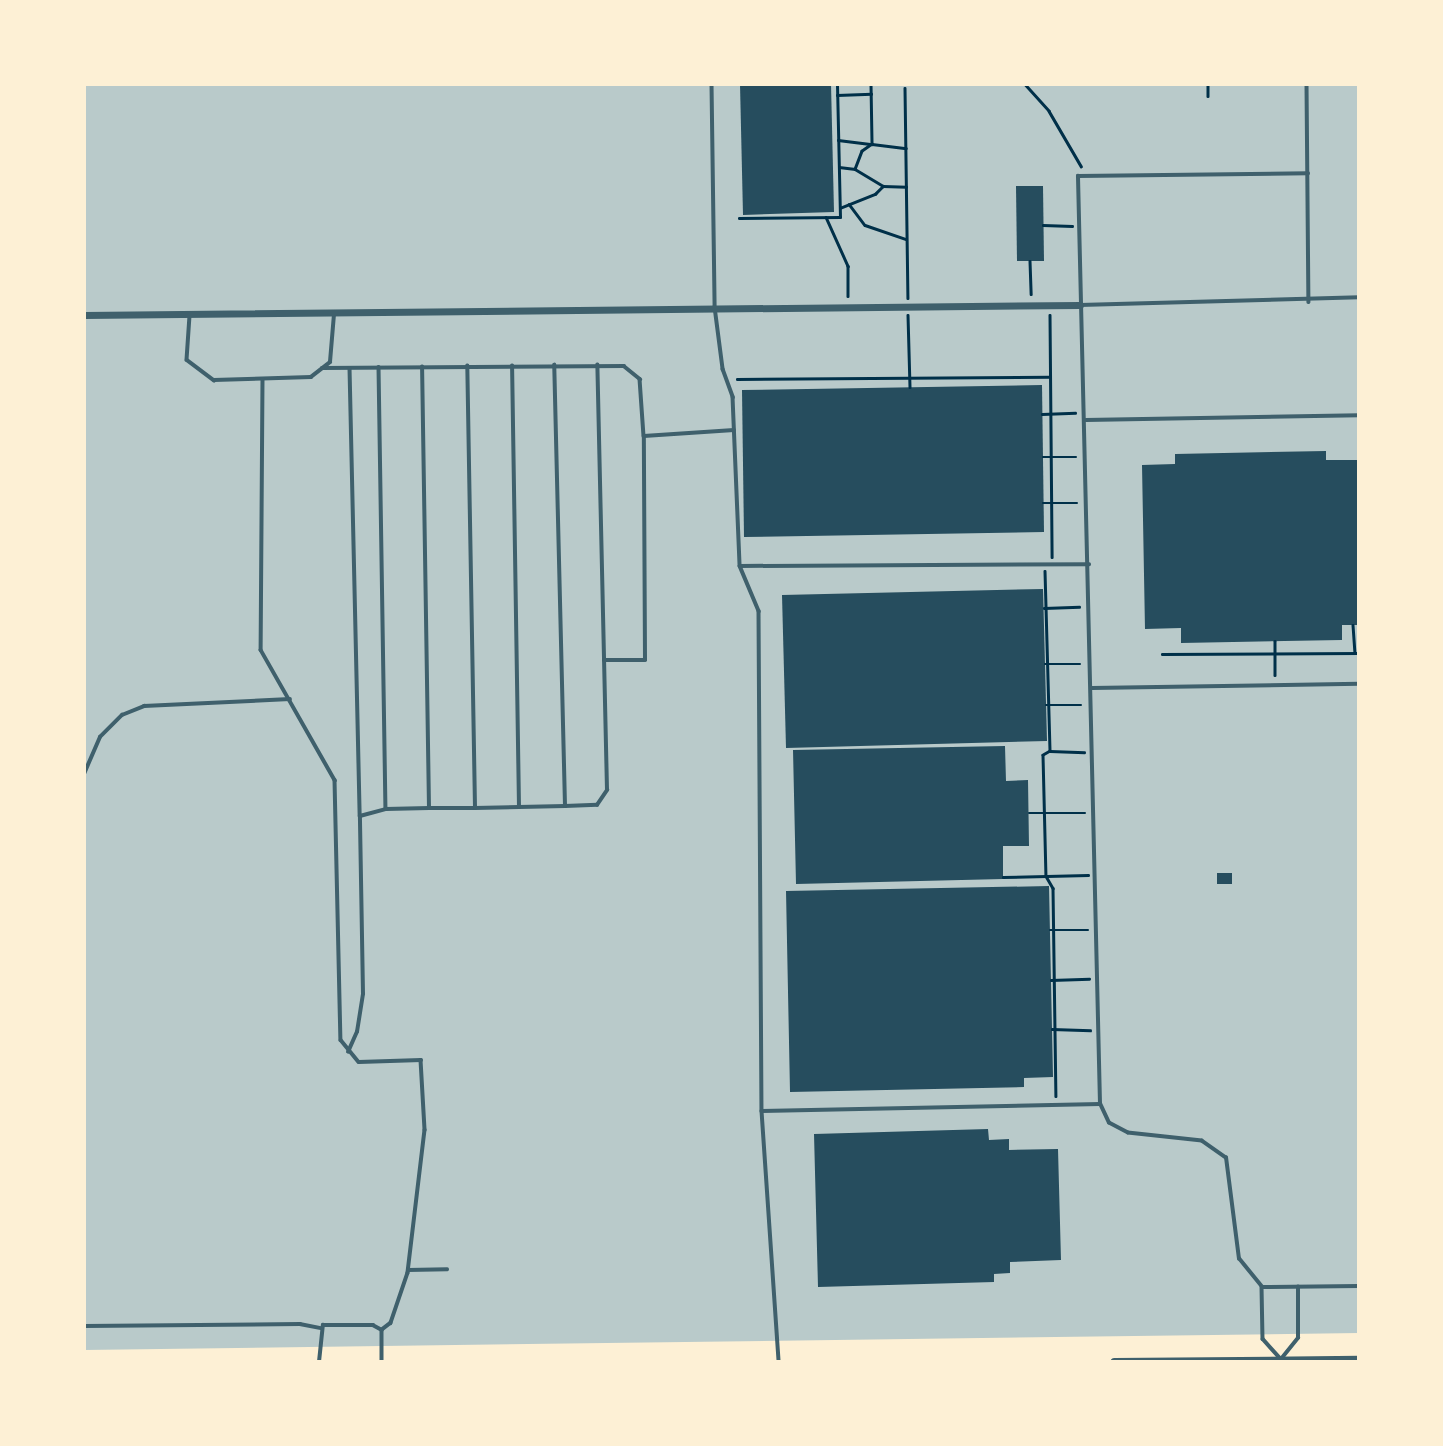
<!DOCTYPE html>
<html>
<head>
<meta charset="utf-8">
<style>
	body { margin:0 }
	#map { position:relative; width:1443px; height:1446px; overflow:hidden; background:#fdf0d5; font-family:Ubuntu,sans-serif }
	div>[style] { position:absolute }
	.green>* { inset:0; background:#b9caca }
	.building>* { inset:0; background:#264d5e }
	.path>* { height:2.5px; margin:-1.25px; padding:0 1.25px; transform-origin:1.25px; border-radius:1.25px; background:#003049 }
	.service>* { height:3.5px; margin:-1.75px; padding:0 1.75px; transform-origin:1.75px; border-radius:1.75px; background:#3f606c }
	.minor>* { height:7px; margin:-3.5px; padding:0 3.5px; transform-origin:3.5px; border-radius:3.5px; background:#3f606c }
	.tertiary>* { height:9px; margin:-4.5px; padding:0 4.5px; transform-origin:4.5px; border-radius:4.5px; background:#3f606c }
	span { translate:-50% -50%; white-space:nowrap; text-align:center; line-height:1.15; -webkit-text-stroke:5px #fdf0d5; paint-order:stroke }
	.frame { position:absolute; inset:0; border:86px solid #fdf0d5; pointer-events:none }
</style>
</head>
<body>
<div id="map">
	<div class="green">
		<div style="clip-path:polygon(84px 84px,1359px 84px,1359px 1333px,84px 1350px)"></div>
	</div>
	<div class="building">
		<div style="clip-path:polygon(740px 84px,831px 84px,834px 212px,743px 215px)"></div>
		<div style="clip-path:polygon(1016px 186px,1043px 186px,1044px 261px,1017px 261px)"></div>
		<div style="clip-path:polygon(1042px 385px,1044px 532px,744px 537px,742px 390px)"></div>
		<div style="clip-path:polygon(1326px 451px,1326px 460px,1359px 460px,1359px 625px,1342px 625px,1342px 640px,1181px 643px,1181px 628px,1145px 629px,1142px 465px,1175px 464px,1175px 454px)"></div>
		<div style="clip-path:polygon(1043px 589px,1047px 741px,786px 748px,782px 595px)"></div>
		<div style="clip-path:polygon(1005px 746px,1006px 781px,1028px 780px,1029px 846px,1003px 846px,1003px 879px,796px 884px,793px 750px)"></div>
		<div style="clip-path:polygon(1217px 873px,1232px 873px,1232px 884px,1217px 884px)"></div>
		<div style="clip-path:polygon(1049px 886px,1053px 1077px,1024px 1078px,1024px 1087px,790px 1092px,786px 891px)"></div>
		<div style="clip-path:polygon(988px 1129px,989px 1140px,1009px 1139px,1009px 1150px,1058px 1149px,1061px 1260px,1010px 1262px,1010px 1273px,994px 1274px,994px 1282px,818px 1287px,814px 1134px)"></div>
	</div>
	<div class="path">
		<div style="left:871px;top:84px;width:60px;rotate:89deg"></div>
		<div style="left:872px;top:144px;width:34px;rotate:7deg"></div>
		<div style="left:1025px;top:84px;width:36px;rotate:48deg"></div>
		<div style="left:1049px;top:111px;width:64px;rotate:59.8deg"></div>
		<div style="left:1208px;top:84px;width:12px;rotate:90deg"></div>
		<div style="left:905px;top:88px;width:210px;rotate:89.2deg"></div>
		<div style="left:837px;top:95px;width:34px;rotate:-2deg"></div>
		<div style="left:838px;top:140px;width:34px;rotate:7deg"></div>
		<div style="left:872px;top:144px;width:12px;rotate:145deg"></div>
		<div style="left:862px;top:151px;width:19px;rotate:111deg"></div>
		<div style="left:855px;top:169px;width:33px;rotate:31deg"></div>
		<div style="left:883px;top:186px;width:23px;rotate:2deg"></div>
		<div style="left:839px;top:167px;width:16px;rotate:7deg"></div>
		<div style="left:849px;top:204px;width:26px;rotate:53deg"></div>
		<div style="left:865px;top:225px;width:43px;rotate:18.9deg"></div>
		<div style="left:840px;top:208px;width:38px;rotate:-22deg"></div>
		<div style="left:875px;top:194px;width:11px;rotate:-45deg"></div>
		<div style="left:826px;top:217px;width:54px;rotate:65.8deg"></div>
		<div style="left:848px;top:266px;width:30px;rotate:90deg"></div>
		<div style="left:739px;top:218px;width:101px;rotate:-0.6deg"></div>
		<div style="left:840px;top:217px;width:133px;rotate:-91.3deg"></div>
		<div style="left:1043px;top:225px;width:29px;rotate:2deg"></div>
		<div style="left:1030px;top:261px;width:33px;rotate:88deg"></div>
		<div style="left:908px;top:315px;width:72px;rotate:88.4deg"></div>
		<div style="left:1050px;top:315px;width:242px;rotate:89.5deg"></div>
		<div style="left:737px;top:379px;width:313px;rotate:-0.4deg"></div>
		<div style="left:1042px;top:414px;width:33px;rotate:-2deg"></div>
		<div style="left:1043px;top:457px;width:33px"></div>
		<div style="left:1043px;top:503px;width:34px"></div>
		<div style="left:1045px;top:571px;width:180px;rotate:88.4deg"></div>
		<div style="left:1050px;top:751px;width:34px;rotate:2deg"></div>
		<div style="left:1044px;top:608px;width:35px;rotate:-2deg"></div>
		<div style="left:1353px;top:625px;width:28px;rotate:86deg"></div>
		<div style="left:1275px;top:641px;width:34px;rotate:90deg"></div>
		<div style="left:1162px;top:654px;width:197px;rotate:-0.3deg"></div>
		<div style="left:1045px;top:664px;width:35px"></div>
		<div style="left:1046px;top:705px;width:35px"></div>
		<div style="left:1050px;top:751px;width:8px;rotate:150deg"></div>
		<div style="left:1043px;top:755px;width:121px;rotate:88.6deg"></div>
		<div style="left:1046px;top:876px;width:14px;rotate:60deg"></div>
		<div style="left:1053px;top:888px;width:208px;rotate:89.2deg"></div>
		<div style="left:1029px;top:813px;width:56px"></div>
		<div style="left:1003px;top:877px;width:85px;rotate:-1.3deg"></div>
		<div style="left:1050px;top:930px;width:38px"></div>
		<div style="left:1051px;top:980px;width:38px;rotate:-2deg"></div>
		<div style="left:1052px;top:1029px;width:38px;rotate:2deg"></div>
	</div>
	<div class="service">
		<div style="left:712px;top:84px;width:223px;rotate:89.2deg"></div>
		<div style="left:715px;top:307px;width:63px;rotate:82.6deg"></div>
		<div style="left:723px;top:369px;width:30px;rotate:70deg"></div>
		<div style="left:733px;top:397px;width:169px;rotate:87.6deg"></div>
		<div style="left:740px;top:566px;width:349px;rotate:-0.3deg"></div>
		<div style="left:1307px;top:84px;width:218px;rotate:89.5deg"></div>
		<div style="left:1080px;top:305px;width:279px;rotate:-1.6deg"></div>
		<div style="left:190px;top:316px;width:44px;rotate:93.9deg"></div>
		<div style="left:187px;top:360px;width:34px;rotate:37deg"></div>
		<div style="left:214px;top:380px;width:97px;rotate:-1.8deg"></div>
		<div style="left:311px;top:377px;width:24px;rotate:-38deg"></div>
		<div style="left:330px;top:362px;width:48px;rotate:-85.2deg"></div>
		<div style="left:379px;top:367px;width:442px;rotate:89.1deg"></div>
		<div style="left:386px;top:809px;width:43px;rotate:-1.3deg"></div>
		<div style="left:429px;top:808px;width:441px;rotate:-90.9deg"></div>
		<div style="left:322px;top:368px;width:302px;rotate:-0.4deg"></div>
		<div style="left:624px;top:366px;width:21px;rotate:39deg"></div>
		<div style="left:640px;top:379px;width:57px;rotate:86deg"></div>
		<div style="left:644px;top:436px;width:90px;rotate:-3.8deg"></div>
		<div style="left:350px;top:368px;width:448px;rotate:88.7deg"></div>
		<div style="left:360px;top:816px;width:27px;rotate:-15deg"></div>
		<div style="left:263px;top:379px;width:271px;rotate:90.4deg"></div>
		<div style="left:261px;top:650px;width:150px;rotate:60.4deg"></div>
		<div style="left:335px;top:780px;width:260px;rotate:88.7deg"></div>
		<div style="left:341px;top:1040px;width:28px;rotate:51deg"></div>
		<div style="left:359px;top:1062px;width:62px;rotate:-1.8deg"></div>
		<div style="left:421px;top:1060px;width:70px;rotate:86.7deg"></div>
		<div style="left:425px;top:1130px;width:144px;rotate:96.8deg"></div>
		<div style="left:408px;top:1273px;width:53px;rotate:108.8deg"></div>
		<div style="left:391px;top:1323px;width:11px;rotate:142deg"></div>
		<div style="left:382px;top:1330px;width:32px;rotate:90deg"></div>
		<div style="left:1086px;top:420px;width:273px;rotate:-1deg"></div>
		<div style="left:740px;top:566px;width:49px;rotate:67.1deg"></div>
		<div style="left:759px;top:611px;width:500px;rotate:89.66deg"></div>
		<div style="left:762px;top:1111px;width:338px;rotate:-1.2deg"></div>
		<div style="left:604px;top:660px;width:41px"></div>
		<div style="left:645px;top:660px;width:224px;rotate:-90.3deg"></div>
		<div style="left:1092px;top:688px;width:267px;rotate:-0.9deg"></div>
		<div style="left:84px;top:774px;width:40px;rotate:-66.6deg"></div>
		<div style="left:100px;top:737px;width:31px;rotate:-45deg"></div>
		<div style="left:122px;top:715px;width:24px;rotate:-22deg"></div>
		<div style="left:144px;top:706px;width:146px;rotate:-2.7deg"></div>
		<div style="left:565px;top:806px;width:32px;rotate:-2deg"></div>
		<div style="left:597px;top:805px;width:18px;rotate:-56deg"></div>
		<div style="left:607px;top:790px;width:425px;rotate:-91.3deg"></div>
		<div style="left:519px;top:807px;width:46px;rotate:-1.2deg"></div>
		<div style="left:565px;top:806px;width:441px;rotate:-91.4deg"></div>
		<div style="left:429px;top:808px;width:46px"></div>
		<div style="left:475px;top:808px;width:442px;rotate:-91deg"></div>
		<div style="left:475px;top:808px;width:44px;rotate:-1.3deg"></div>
		<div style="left:519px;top:807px;width:441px;rotate:-90.9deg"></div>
		<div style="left:348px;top:1052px;width:22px;rotate:-66deg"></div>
		<div style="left:357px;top:1032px;width:38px;rotate:-81deg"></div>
		<div style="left:363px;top:994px;width:178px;rotate:-91deg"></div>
		<div style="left:762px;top:1111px;width:252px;rotate:86.1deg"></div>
		<div style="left:84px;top:1135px;width:96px;rotate:90deg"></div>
		<div style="left:408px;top:1270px;width:39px;rotate:-1deg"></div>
		<div style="left:1262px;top:1287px;width:36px;rotate:-129deg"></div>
		<div style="left:1239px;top:1259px;width:102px;rotate:-97.3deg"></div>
		<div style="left:1226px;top:1158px;width:29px;rotate:-145deg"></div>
		<div style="left:1202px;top:1141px;width:74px;rotate:-173.8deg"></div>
		<div style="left:1128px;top:1133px;width:21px;rotate:-152deg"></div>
		<div style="left:1109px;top:1123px;width:21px;rotate:-115deg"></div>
		<div style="left:1100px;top:1104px;width:928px;rotate:-91.36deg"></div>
		<div style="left:1078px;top:176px;width:230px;rotate:-0.7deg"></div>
		<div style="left:1262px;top:1287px;width:52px;rotate:88.9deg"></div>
		<div style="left:1263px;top:1339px;width:27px;rotate:48deg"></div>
		<div style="left:1281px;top:1359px;width:27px;rotate:-51deg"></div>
		<div style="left:1298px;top:1338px;width:51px;rotate:-90deg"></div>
		<div style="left:1262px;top:1287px;width:97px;rotate:-0.6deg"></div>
		<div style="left:84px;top:1326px;width:216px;rotate:-0.5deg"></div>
		<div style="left:300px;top:1324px;width:21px;rotate:11deg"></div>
		<div style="left:319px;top:1362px;width:37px;rotate:-84deg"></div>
		<div style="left:323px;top:1325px;width:50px"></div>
		<div style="left:373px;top:1325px;width:10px;rotate:29deg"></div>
	</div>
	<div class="minor">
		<div style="left:84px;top:315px;width:996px;rotate:-0.58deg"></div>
	</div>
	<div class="tertiary">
		<div style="left:1114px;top:1362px;width:245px;rotate:-0.5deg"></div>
	</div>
	<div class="frame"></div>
</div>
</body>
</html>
